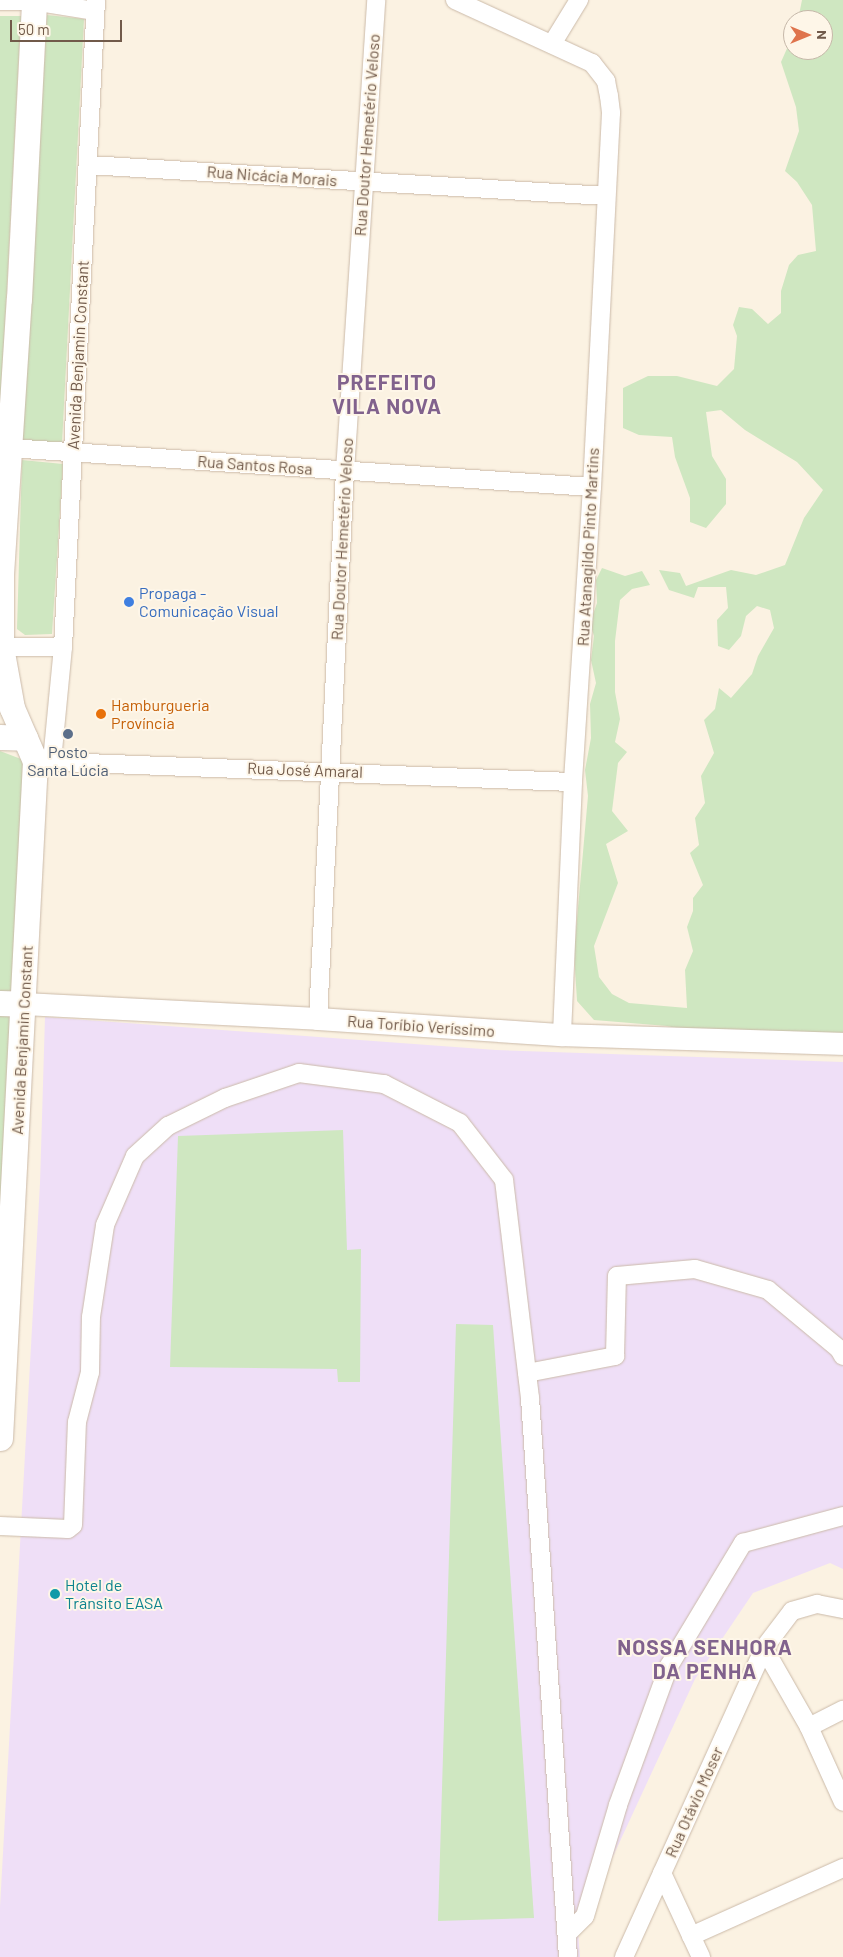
<!DOCTYPE html>
<html>
<head>
<meta charset="utf-8">
<style>
	body { margin:0 }
	#map { position:relative; width:843px; height:1957px; overflow:hidden; background:#fbf2e2; font-family:Barlow,sans-serif }
	div>[style] { position:absolute }
	.education>* { inset:0; background:#efdff7 }
	.green>* { inset:0; background:#cfe7c1 }
	.roads { filter:drop-shadow(0 0 1px #cbbaa9) drop-shadow(0 0 1px #cbbaa9) }
	.minor>* { height:18px; margin:-9px; padding:0 9px; transform-origin:9px; border-radius:9px; background:#fff }
	.tertiary>* { height:22px; margin:-11px; padding:0 11px; transform-origin:11px; border-radius:11px; background:#fff }
	.secondary>* { height:25px; margin:-12.5px; padding:0 12.5px; transform-origin:12.5px; border-radius:12.5px; background:#fff }
	.dots>* { width:14px; height:14px; translate:-50% -50%; box-sizing:border-box; border:2px solid #fef6e8; border-radius:50% }
	span { translate:-50% -50%; white-space:nowrap; text-align:center; line-height:1.15; -webkit-text-stroke:4px #fef6e8; paint-order:stroke }
	.street-label { font-size:16px; color:#715a4a }
	.shop-label { font-size:16px; color:#366cbe }
	.left { translate:0 -50%; text-align:left }
	.food-label { font-size:16px; color:#c56008 }
	.service-label { font-size:16px; color:#4e5e75 }
	.culture-label { font-size:16px; color:#0d838f }
	.district-label { font-size:21px; color:#81628d; font-weight:700; letter-spacing:1px }
	.north { position:absolute; left:783px; top:10px; width:50px; height:50px; box-sizing:border-box; background:#fef6e8; border:1px solid #c6b8a9; border-radius:50%; rotate:90deg; font-size:14px; font-weight:700; line-height:20px; text-align:center; color:#715a4a }
	.north::after { content:''; display:block; margin:auto; width:18px; height:22px; background:#df744d; clip-path:polygon(50% 0,100% 100%,50% 72%,0 100%) }
	.scale { position:absolute; left:10px; top:20px; width:112px; height:22px; box-sizing:border-box; border:2px solid #715a4a; border-top:0; padding-left:6px; font-size:15px; line-height:18px; white-space:nowrap; color:#715a4a; -webkit-text-stroke:4px #fef6e8; paint-order:stroke }
</style>
</head>
<body>
<div id="map">
	<div class="education">
		<div style="clip-path:polygon(45px 1017px,496px 1050px,843px 1062px,843px 1569px,830px 1563px,753px 1593px,695px 1679px,578px 1932px,580px 1957px,0 1957px,0 1907px,40px 1183px)"></div>
	</div>
	<div class="green">
		<div style="clip-path:polygon(802px 0,843px 0,843px 1041px,704px 1034px,667px 1026px,594px 1020px,577px 1001px,574px 953px,588px 796px,585px 770px,591px 738px,590px 704px,596px 683px,591px 660px,594px 636px,590px 623px,597px 603px,596px 580px,602px 568px,625px 576px,642px 571px,650px 585px,632px 589px,620px 600px,615px 641px,615px 692px,620px 719px,615px 742px,627px 752px,618px 763px,612px 811px,628px 831px,606px 844px,618px 883px,594px 946px,599px 977px,612px 994px,629px 1003px,687px 1008px,685px 970px,693px 951px,687px 927px,693px 911px,693px 898px,703px 885px,690px 853px,699px 845px,695px 818px,705px 803px,701px 776px,714px 753px,704px 720px,715px 709px,719px 688px,731px 698px,752px 674px,758px 656px,774px 628px,770px 610px,757px 606px,746px 616px,741px 636px,729px 650px,718px 646px,717px 620px,728px 608px,726px 587px,698px 587px,694px 598px,669px 590px,659px 570px,680px 573px,686px 586px,731px 570px,756px 575px,785px 565px,804px 518px,823px 490px,797px 462px,745px 430px,721px 410px,706px 412px,712px 456px,726px 479px,726px 504px,706px 528px,690px 522px,690px 498px,675px 457px,672px 437px,639px 435px,623px 428px,623px 388px,648px 376px,677px 376px,717px 386px,734px 369px,737px 336px,733px 325px,739px 307px,752px 309px,768px 324px,781px 313px,781px 291px,789px 265px,798px 255px,816px 251px,812px 205px,797px 182px,785px 171px,799px 131px,796px 107px,781px 62px,793px 35px,793px 50px,823px 50px,823px 20px,798px 20px)"></div>
		<div style="clip-path:polygon(47px 15px,84px 19px,62px 444px,22px 441px)"></div>
		<div style="clip-path:polygon(0 16px,21px 16px,0 426px)"></div>
		<div style="clip-path:polygon(22px 460px,63px 464px,52px 634px,25px 635px,17px 629px)"></div>
		<div style="clip-path:polygon(0 751px,21px 759px,30px 773px,18px 996px,0 996px)"></div>
		<div style="clip-path:polygon(0 1014px,13px 1014px,0 1255px)"></div>
		<div style="clip-path:polygon(343px 1130px,347px 1250px,361px 1249px,360px 1382px,338px 1382px,337px 1369px,170px 1367px,178px 1136px)"></div>
		<div style="clip-path:polygon(456px 1324px,493px 1325px,534px 1918px,438px 1921px)"></div>
	</div>
	<div class="roads">
		<div class="minor">
			<div style="left:455px;top:0;width:151px;rotate:24.7deg"></div>
			<div style="left:592px;top:63px;width:23px;rotate:52deg"></div>
			<div style="left:606px;top:81px;width:15px;rotate:79deg"></div>
			<div style="left:609px;top:96px;width:17px;rotate:83deg"></div>
			<div style="left:611px;top:113px;width:374px;rotate:92.9deg"></div>
			<div style="left:592px;top:487px;width:296px;rotate:93.7deg"></div>
			<div style="left:573px;top:782px;width:253px;rotate:92.5deg"></div>
			<div style="left:0;top:1px;width:33px"></div>
			<div style="left:33px;top:1px;width:63px;rotate:9.2deg"></div>
			<div style="left:552px;top:44px;width:52px;rotate:-58.5deg"></div>
			<div style="left:88px;top:165px;width:519px;rotate:3.42deg"></div>
			<div style="left:9px;top:448px;width:584px;rotate:3.83deg"></div>
			<div style="left:1px;top:647px;width:62px"></div>
			<div style="left:63px;top:647px;width:648px;rotate:-87.08deg"></div>
			<div style="left:35px;top:761px;width:538px;rotate:2.24deg"></div>
			<div style="left:52px;top:761px;width:115px;rotate:-84.5deg"></div>
			<div style="left:318px;top:1019px;width:549px;rotate:-87.18deg"></div>
			<div style="left:345px;top:471px;width:472px;rotate:-86.2deg"></div>
			<div style="left:527px;top:1373px;width:90px;rotate:-10.9deg"></div>
			<div style="left:615px;top:1356px;width:80px;rotate:-88.6deg"></div>
			<div style="left:617px;top:1276px;width:78px;rotate:-5.1deg"></div>
			<div style="left:695px;top:1269px;width:76px;rotate:16deg"></div>
			<div style="left:768px;top:1290px;width:92px;rotate:39.7deg"></div>
			<div style="left:839px;top:1349px;width:8px;rotate:60deg"></div>
			<div style="left:0;top:1526px;width:68px;rotate:2.5deg"></div>
			<div style="left:68px;top:1529px;width:6px;rotate:-39deg"></div>
			<div style="left:73px;top:1525px;width:103px;rotate:-87.8deg"></div>
			<div style="left:77px;top:1422px;width:52px;rotate:-75.4deg"></div>
			<div style="left:90px;top:1372px;width:55px;rotate:-89deg"></div>
			<div style="left:91px;top:1317px;width:93px;rotate:-81.3deg"></div>
			<div style="left:105px;top:1225px;width:75px;rotate:-66.5deg"></div>
			<div style="left:135px;top:1156px;width:45px;rotate:-42.3deg"></div>
			<div style="left:168px;top:1126px;width:64px;rotate:-26.2deg"></div>
			<div style="left:225px;top:1098px;width:78px;rotate:-18.7deg"></div>
			<div style="left:299px;top:1073px;width:86px;rotate:7.4deg"></div>
			<div style="left:384px;top:1084px;width:85px;rotate:27.2deg"></div>
			<div style="left:460px;top:1123px;width:72px;rotate:52.3deg"></div>
			<div style="left:504px;top:1180px;width:220px;rotate:83.2deg"></div>
			<div style="left:530px;top:1398px;width:560px;rotate:86.11deg"></div>
			<div style="left:764px;top:1648px;width:91px;rotate:60.3deg"></div>
			<div style="left:809px;top:1727px;width:82px;rotate:65.6deg"></div>
			<div style="left:809px;top:1727px;width:38px;rotate:-27deg"></div>
			<div style="left:662px;top:1873px;width:93px;rotate:65.1deg"></div>
			<div style="left:567px;top:1934px;width:25px;rotate:-45deg"></div>
			<div style="left:585px;top:1916px;width:116px;rotate:-73.4deg"></div>
			<div style="left:618px;top:1805px;width:148px;rotate:-69.9deg"></div>
			<div style="left:669px;top:1666px;width:144px;rotate:-59deg"></div>
			<div style="left:743px;top:1543px;width:104px;rotate:-15.1deg"></div>
			<div style="left:691px;top:1936px;width:167px;rotate:-24.1deg"></div>
			<div style="left:624px;top:1957px;width:339px;rotate:-65.6deg"></div>
			<div style="left:764px;top:1648px;width:46px;rotate:-52.9deg"></div>
			<div style="left:792px;top:1611px;width:26px;rotate:-16deg"></div>
			<div style="left:817px;top:1604px;width:26px;rotate:11deg"></div>
		</div>
		<div class="tertiary">
			<div style="left:24px;top:1004px;width:294px;rotate:2.9deg"></div>
			<div style="left:318px;top:1019px;width:245px;rotate:3.8deg"></div>
			<div style="left:562px;top:1035px;width:281px;rotate:1.8deg"></div>
		</div>
		<div class="secondary">
			<div style="left:0;top:737px;width:25px;rotate:2deg"></div>
			<div style="left:0;top:1003px;width:24px;rotate:2deg"></div>
			<div style="left:0;top:1438px;width:678px;rotate:-87.04deg"></div>
			<div style="left:35px;top:761px;width:58px;rotate:-113.5deg"></div>
			<div style="left:12px;top:708px;width:62px;rotate:-100.2deg"></div>
			<div style="left:1px;top:647px;width:73px;rotate:-90deg"></div>
			<div style="left:1px;top:574px;width:276px;rotate:-86.3deg"></div>
			<div style="left:19px;top:299px;width:299px;rotate:-87.1deg"></div>
		</div>
	</div>
	<div class="dots">
		<div style="left:129px;top:602px;background:#3f7fe0"></div>
		<div style="left:101px;top:714px;background:#e8710a"></div>
		<div style="left:68px;top:734px;background:#5c6f8a"></div>
		<div style="left:55px;top:1594px;background:#0f9aa8"></div>
	</div>
	<div class="street-label">
		<span style="left:367px;top:135px;rotate:-86deg">Rua Doutor Hemetério Veloso</span>
		<span style="left:272px;top:176px;rotate:4deg">Rua Nicácia Morais</span>
		<span style="left:78px;top:355px;rotate:-87deg">Avenida Benjamin Constant</span>
		<span style="left:255px;top:465px;rotate:4deg">Rua Santos Rosa</span>
		<span style="left:342px;top:539px;rotate:-87deg">Rua Doutor Hemetério Veloso</span>
		<span style="left:588px;top:547px;rotate:-87deg">Rua Atanagildo Pinto Martins</span>
		<span style="left:305px;top:770px;rotate:2deg">Rua José Amaral</span>
		<span style="left:421px;top:1026px;rotate:4deg">Rua Toríbio Veríssimo</span>
		<span style="left:22px;top:1040px;rotate:-87deg">Avenida Benjamin Constant</span>
		<span style="left:694px;top:1802px;rotate:-66deg">Rua Otávio Moser</span>
	</div>
	<div class="shop-label">
		<span class="left" style="left:139px;top:602px">Propaga -<br>Comunicação Visual</span>
	</div>
	<div class="food-label">
		<span class="left" style="left:111px;top:714px">Hamburgueria<br>Província</span>
	</div>
	<div class="service-label">
		<span style="left:68px;top:761px">Posto<br>Santa Lúcia</span>
	</div>
	<div class="culture-label">
		<span class="left" style="left:65px;top:1594px">Hotel de<br>Trânsito EASA</span>
	</div>
	<div class="district-label">
		<span style="left:387px;top:394px">PREFEITO<br>VILA NOVA</span>
		<span style="left:705px;top:1659px">NOSSA SENHORA<br>DA PENHA</span>
	</div>
	<div class="north">N</div>
	<div class="scale">50 m</div>
</div>
</body>
</html>
